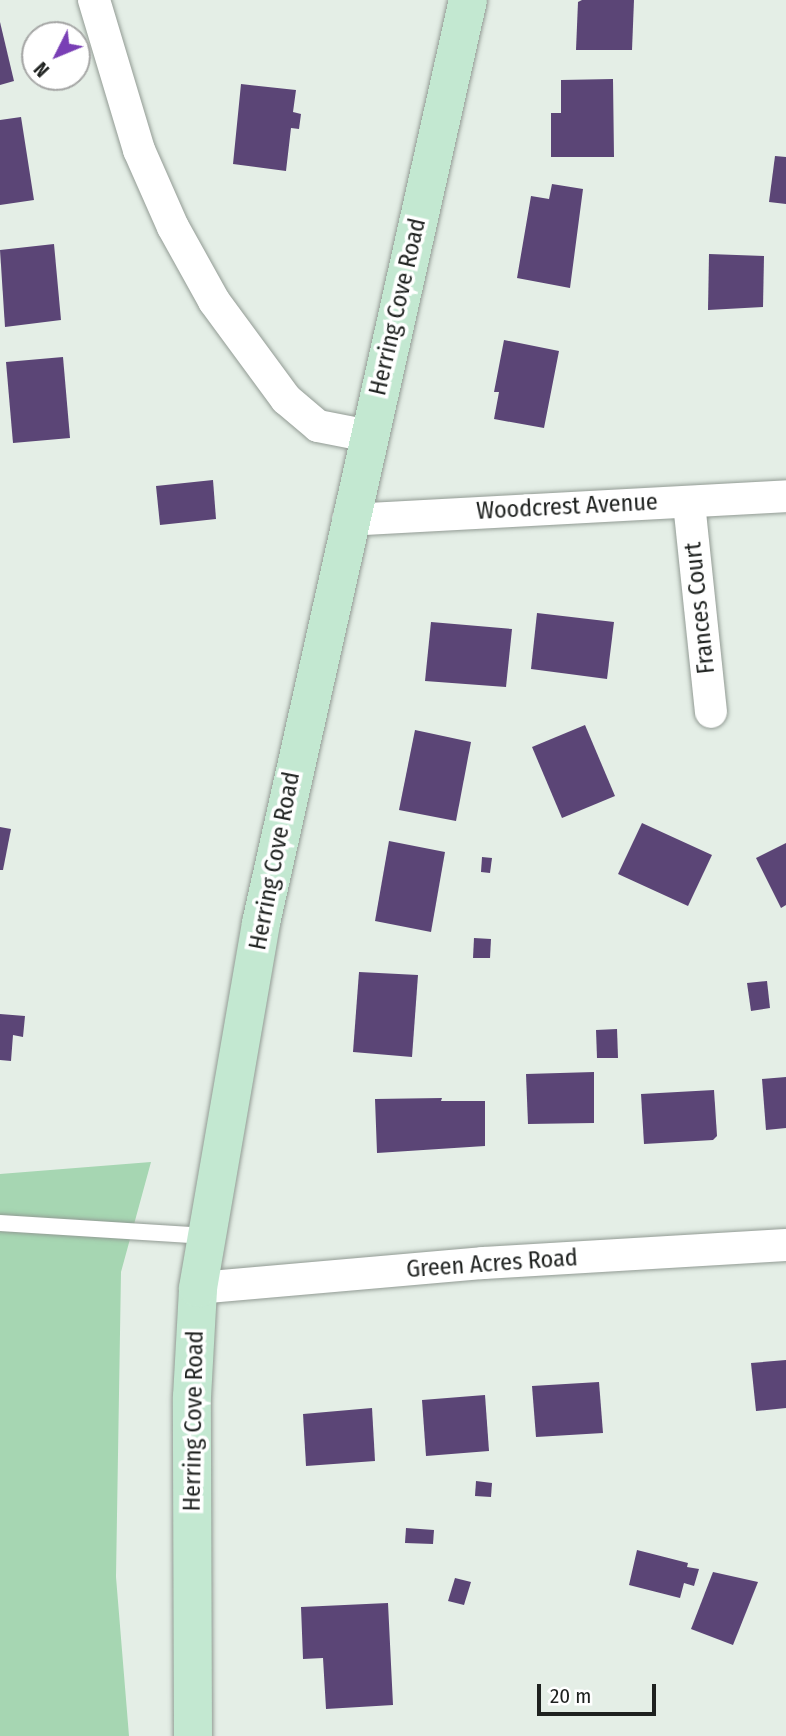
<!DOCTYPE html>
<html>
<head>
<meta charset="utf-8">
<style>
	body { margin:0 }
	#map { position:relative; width:786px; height:1736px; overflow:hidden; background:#e4eee6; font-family:"Fira Sans Condensed",sans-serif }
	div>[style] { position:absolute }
	.green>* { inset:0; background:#a6d6b2 }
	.building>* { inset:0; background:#5b4576 }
	.roads { filter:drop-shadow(0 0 2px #929b94) drop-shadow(0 0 2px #929b94) }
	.lane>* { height:16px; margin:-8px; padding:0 8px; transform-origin:8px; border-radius:8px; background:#fff }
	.street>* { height:32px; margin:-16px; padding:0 16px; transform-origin:16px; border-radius:16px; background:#fff }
	.secondary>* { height:38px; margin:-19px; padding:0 19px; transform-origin:19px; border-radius:19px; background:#c3e8d1 }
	span { translate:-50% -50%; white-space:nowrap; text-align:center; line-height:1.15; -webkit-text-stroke:7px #fff; paint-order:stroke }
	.street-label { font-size:24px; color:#1e211f }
	.north { position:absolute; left:21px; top:21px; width:70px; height:70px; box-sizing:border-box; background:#fff; border:2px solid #a5a6a5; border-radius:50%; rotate:227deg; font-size:19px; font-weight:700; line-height:28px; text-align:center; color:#1e211f }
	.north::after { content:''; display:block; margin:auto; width:24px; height:32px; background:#793fb5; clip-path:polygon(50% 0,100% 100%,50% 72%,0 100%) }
	.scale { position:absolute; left:537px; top:1684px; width:119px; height:32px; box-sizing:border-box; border:4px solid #1e211f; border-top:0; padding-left:9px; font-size:21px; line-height:24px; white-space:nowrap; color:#1e211f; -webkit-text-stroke:5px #fff; paint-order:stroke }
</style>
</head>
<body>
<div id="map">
	<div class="green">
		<div style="clip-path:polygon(151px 1162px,121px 1272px,116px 1577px,129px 1736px,0 1736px,0 1174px)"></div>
	</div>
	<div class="building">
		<div style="clip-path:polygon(582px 0,634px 0,632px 50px,576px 50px,578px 2px)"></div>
		<div style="clip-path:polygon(0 22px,14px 81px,0 85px)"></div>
		<div style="clip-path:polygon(613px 79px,614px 157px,551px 157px,551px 113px,561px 113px,561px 80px)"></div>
		<div style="clip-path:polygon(241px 84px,296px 90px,293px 112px,301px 114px,299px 129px,291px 128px,286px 171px,233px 164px)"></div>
		<div style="clip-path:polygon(21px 117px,34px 200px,0 205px,0 120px)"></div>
		<div style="clip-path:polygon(775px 156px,786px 157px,786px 204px,769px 202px)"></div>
		<div style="clip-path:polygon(552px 184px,583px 189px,570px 288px,517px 278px,531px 196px,549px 199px)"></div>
		<div style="clip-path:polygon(54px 244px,61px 320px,5px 327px,0 250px)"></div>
		<div style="clip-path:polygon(709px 254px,764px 256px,763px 307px,708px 310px)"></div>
		<div style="clip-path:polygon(504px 340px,559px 351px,544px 428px,494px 419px,499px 392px,494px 392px)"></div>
		<div style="clip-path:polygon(63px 357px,70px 438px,13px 443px,6px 362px)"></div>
		<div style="clip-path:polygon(213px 480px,216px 519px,160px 525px,156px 486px)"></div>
		<div style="clip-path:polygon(537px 613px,614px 622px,607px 679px,531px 669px)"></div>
		<div style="clip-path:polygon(431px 622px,512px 629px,506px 687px,425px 681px)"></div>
		<div style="clip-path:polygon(585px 725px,615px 796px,562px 818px,532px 747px)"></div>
		<div style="clip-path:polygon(415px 730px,471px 742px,456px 821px,399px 810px)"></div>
		<div style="clip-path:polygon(642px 823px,712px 855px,688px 906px,618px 874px)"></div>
		<div style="clip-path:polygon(0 827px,11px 829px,3px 870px,0 870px)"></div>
		<div style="clip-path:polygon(389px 841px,445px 852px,431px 932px,375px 921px)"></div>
		<div style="clip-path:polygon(786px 843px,786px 905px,781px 908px,756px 858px)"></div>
		<div style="clip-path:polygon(482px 857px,492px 858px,490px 873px,481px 872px)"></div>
		<div style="clip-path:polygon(474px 938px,491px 939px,490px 958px,473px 958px)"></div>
		<div style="clip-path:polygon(359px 972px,418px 975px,412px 1057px,353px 1052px)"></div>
		<div style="clip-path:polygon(767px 981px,770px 1008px,751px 1011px,747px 983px)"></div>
		<div style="clip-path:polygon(0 1014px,25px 1016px,23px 1037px,13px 1035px,11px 1061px,0 1060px)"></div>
		<div style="clip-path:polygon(617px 1029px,618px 1058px,597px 1058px,596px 1030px)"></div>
		<div style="clip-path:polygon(594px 1072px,594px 1123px,528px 1124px,526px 1074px)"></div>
		<div style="clip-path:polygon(786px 1077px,786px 1128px,766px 1130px,762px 1079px)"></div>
		<div style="clip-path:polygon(714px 1090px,717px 1136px,713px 1140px,644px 1144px,641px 1094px)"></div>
		<div style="clip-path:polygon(442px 1098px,441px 1101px,485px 1101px,485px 1146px,377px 1153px,375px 1099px)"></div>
		<div style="clip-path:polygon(786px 1360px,786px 1408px,756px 1411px,751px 1363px)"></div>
		<div style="clip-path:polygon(599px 1382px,603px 1433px,536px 1437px,532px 1386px)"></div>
		<div style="clip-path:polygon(485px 1395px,489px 1451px,426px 1456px,422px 1400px)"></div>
		<div style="clip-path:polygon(372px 1408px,375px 1461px,306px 1466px,303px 1414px)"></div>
		<div style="clip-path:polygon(476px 1481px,492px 1483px,491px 1497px,475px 1496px)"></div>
		<div style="clip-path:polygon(406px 1528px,434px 1530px,433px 1544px,405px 1543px)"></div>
		<div style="clip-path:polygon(637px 1550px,688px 1563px,687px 1567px,699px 1569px,694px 1586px,684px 1583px,680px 1598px,629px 1585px)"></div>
		<div style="clip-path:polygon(713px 1572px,758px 1582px,733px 1645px,691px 1629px)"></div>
		<div style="clip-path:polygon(455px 1578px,471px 1582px,464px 1605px,448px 1601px)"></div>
		<div style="clip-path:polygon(388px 1603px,393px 1705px,326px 1709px,323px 1658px,303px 1659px,301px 1607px)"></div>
	</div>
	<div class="roads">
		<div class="lane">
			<div style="left:0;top:1223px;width:207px;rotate:3.6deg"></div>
		</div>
		<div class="street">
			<div style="left:94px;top:0;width:157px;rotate:73.3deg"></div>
			<div style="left:139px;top:150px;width:84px;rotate:66.2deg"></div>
			<div style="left:173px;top:227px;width:85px;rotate:61deg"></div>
			<div style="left:214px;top:301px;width:122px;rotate:53.7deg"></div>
			<div style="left:286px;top:399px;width:42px;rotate:40.2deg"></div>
			<div style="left:318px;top:426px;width:52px;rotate:11.1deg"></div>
			<div style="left:689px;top:503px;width:210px;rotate:84deg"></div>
			<div style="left:348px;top:520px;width:439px;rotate:-3.1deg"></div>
			<div style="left:198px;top:1288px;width:286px;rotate:-5deg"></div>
			<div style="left:483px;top:1263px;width:304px;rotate:-3.4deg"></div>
		</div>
		<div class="secondary">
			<div style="left:193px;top:1736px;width:339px;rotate:-90.2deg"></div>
			<div style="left:192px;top:1397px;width:109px;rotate:-86.8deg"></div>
			<div style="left:198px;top:1288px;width:370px;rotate:-80.2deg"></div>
			<div style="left:261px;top:923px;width:946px;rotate:-77.36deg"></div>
		</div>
	</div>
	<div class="street-label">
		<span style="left:398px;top:307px;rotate:-77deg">Herring Cove Road</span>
		<span style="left:567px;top:507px;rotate:-3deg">Woodcrest Avenue</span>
		<span style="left:700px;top:608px;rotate:-96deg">Frances Court</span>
		<span style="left:275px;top:861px;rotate:-79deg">Herring Cove Road</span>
		<span style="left:492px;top:1264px;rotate:-4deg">Green Acres Road</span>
		<span style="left:194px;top:1421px;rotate:-89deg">Herring Cove Road</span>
	</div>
	<div class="north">N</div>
	<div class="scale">20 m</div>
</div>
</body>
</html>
